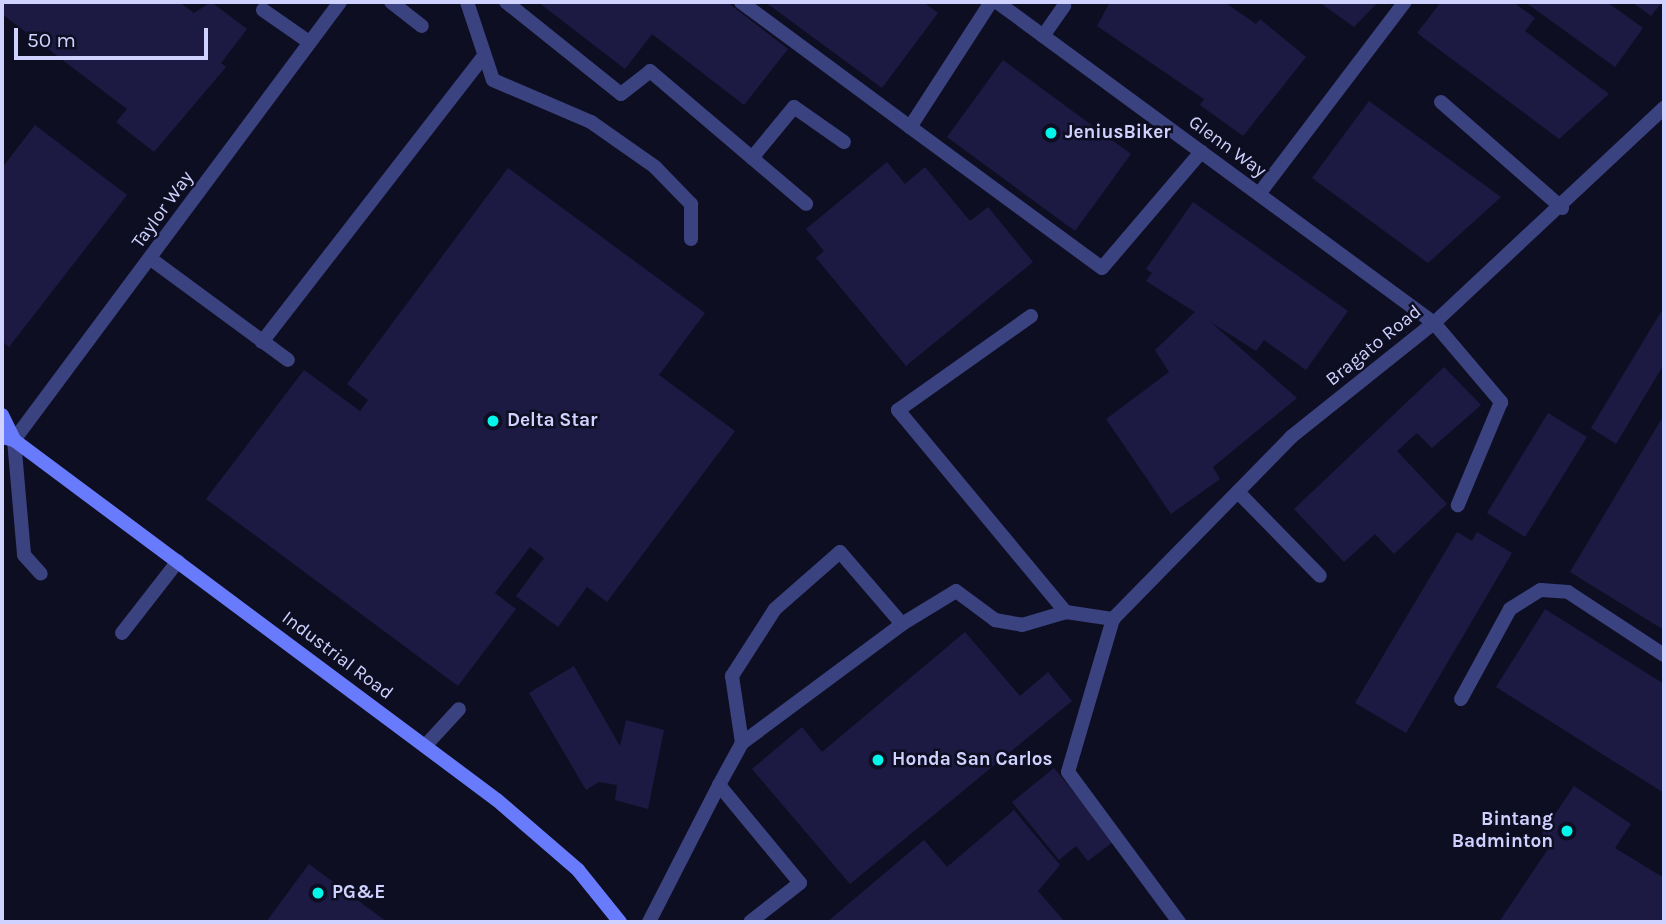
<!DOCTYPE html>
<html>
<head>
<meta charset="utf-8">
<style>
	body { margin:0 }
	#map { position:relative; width:1666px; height:924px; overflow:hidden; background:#0e0e22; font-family:Karla,sans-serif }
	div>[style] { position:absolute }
	.building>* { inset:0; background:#1c1a42 }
	.lane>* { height:14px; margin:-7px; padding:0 7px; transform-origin:7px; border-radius:7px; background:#3a4280 }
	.street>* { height:14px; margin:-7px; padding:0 7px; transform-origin:7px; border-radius:7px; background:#3a4280 }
	.secondary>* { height:14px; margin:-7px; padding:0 7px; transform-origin:7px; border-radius:7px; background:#687bfc }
	.dots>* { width:19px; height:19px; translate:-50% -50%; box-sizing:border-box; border:4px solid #0e0e22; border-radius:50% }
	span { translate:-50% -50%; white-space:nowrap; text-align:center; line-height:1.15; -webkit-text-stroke:5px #0e0e22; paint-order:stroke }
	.poi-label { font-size:19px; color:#cfd1fe; font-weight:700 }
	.left { translate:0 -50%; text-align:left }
	.right { translate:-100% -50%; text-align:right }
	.street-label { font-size:19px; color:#cfd1fe }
	.frame { position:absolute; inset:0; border:4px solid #cfd1fe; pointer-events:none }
	.scale { position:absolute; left:14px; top:28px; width:194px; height:32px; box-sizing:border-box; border:4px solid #cfd1fe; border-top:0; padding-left:9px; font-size:21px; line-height:24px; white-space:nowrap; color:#cfd1fe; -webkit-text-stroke:5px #0e0e22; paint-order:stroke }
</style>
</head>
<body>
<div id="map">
	<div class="building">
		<div style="clip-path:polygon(2px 2px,179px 2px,194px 13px,211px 2px,247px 29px,221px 63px,226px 67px,154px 152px,116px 122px,127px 109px,2px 14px)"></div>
		<div style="clip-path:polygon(538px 2px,727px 2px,788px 49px,744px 105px,652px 34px,625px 69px)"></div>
		<div style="clip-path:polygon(765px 2px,923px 2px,938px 13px,882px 88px)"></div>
		<div style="clip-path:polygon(1110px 2px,1224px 2px,1256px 24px,1260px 19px,1306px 57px,1243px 136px,1200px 105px,1204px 99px,1097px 26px)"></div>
		<div style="clip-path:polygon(1319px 2px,1378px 2px,1354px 27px)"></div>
		<div style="clip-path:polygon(1441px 2px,1513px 2px,1535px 18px,1525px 31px,1609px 94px,1559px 139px,1417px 33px)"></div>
		<div style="clip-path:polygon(1525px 2px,1607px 2px,1643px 28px,1615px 67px)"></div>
		<div style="clip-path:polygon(1632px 2px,1662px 2px,1651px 16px)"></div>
		<div style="clip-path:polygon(1003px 60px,1131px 154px,1075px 231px,947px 137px)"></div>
		<div style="clip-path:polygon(1369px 101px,1501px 197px,1428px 263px,1312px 178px)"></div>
		<div style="clip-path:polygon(35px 125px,127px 195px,9px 347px,2px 341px,2px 168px)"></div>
		<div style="clip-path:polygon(887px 162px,905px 184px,925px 167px,970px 221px,988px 207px,1033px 262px,906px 366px,816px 258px,824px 251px,806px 229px)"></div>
		<div style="clip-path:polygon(508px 168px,705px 313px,659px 375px,735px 431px,607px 602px,587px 587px,558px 627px,516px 596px,544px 558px,530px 547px,495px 593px,516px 609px,458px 686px,206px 499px,304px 370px,360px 411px,368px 400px,347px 384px)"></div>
		<div style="clip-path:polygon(1193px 202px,1348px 311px,1306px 370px,1264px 340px,1256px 351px,1146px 281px,1152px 273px,1146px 269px)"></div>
		<div style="clip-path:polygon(1664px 307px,1664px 364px,1616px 444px,1591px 428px)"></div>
		<div style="clip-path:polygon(1197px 310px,1297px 398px,1213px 467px,1220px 479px,1171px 514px,1106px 419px,1169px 372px,1155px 350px)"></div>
		<div style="clip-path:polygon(1444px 367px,1481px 405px,1432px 448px,1417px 433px,1397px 451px,1447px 504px,1394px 554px,1375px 534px,1344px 562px,1294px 509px)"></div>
		<div style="clip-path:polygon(1548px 413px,1587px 437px,1525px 537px,1487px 513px)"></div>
		<div style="clip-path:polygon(1664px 415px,1664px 630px,1570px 572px)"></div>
		<div style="clip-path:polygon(1457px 532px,1472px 541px,1477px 532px,1512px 553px,1406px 733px,1355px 703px)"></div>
		<div style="clip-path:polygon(1545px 609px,1664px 684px,1664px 793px,1496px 687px)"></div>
		<div style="clip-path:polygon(965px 632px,1020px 696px,1048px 672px,1072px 701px,850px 884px,752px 769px,802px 727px,822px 752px)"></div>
		<div style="clip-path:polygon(574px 666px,620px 746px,626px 720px,664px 730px,648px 809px,615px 800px,617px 785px,599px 782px,586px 790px,529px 693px)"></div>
		<div style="clip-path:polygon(1054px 768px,1114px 841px,1088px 861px,1076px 846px,1059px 860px,1012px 802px)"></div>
		<div style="clip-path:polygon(1574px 786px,1631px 824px,1615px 848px,1664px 878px,1664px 922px,1499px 922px,1550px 846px,1539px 838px)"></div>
		<div style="clip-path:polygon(1014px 810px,1060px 865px,1038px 891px,1065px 922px,827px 922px,924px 840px,947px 867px)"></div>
		<div style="clip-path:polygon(309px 864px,387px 922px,266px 922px)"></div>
	</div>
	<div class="lane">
		<div style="left:391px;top:2px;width:39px;rotate:38deg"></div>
		<div style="left:467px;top:2px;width:82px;rotate:71.6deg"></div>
		<div style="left:493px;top:80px;width:107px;rotate:23.2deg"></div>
		<div style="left:591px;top:122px;width:78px;rotate:35.1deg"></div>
		<div style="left:655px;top:167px;width:52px;rotate:45.8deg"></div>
		<div style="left:691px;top:204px;width:35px;rotate:90deg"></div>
		<div style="left:506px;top:2px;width:147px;rotate:38.7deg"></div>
		<div style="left:621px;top:94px;width:37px;rotate:-38deg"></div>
		<div style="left:650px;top:71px;width:205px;rotate:40.4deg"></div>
		<div style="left:741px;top:2px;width:210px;rotate:36.5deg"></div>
		<div style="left:991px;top:2px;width:149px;rotate:122.9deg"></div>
		<div style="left:910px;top:127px;width:238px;rotate:36.3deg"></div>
		<div style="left:1102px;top:268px;width:153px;rotate:-49.5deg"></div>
		<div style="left:263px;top:10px;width:56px;rotate:34.8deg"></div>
		<div style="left:1043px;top:36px;width:37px;rotate:-55deg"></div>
		<div style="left:1441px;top:102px;width:161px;rotate:41.2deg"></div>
		<div style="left:752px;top:158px;width:66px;rotate:-50.5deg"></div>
		<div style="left:794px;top:107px;width:61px;rotate:35deg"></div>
		<div style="left:1259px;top:194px;width:241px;rotate:-52.8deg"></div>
		<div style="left:151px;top:259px;width:170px;rotate:36.4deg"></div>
		<div style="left:1031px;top:316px;width:163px;rotate:144.7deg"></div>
		<div style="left:898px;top:410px;width:263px;rotate:50.3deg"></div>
		<div style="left:1066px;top:612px;width:48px;rotate:8.5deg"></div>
		<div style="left:1113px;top:619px;width:159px;rotate:106.4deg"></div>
		<div style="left:1068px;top:772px;width:187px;rotate:53.5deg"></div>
		<div style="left:1434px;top:323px;width:104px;rotate:49.7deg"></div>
		<div style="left:1501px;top:402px;width:112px;rotate:112.7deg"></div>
		<div style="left:262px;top:342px;width:361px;rotate:-52.2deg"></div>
		<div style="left:14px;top:440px;width:115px;rotate:85deg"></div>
		<div style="left:24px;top:555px;width:25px;rotate:48deg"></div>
		<div style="left:1238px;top:492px;width:117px;rotate:45.7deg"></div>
		<div style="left:902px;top:624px;width:63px;rotate:-31.4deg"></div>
		<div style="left:956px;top:591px;width:49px;rotate:36.6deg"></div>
		<div style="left:995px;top:620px;width:27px;rotate:10deg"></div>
		<div style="left:1022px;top:625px;width:46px;rotate:-16.5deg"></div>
		<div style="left:122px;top:633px;width:91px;rotate:-52.1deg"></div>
		<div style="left:1461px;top:699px;width:102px;rotate:-61.4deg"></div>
		<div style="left:1510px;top:609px;width:36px;rotate:-32deg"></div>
		<div style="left:1541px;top:590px;width:27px;rotate:4deg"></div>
		<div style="left:1568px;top:592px;width:115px;rotate:33.3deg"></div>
		<div style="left:425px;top:746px;width:50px;rotate:-47.4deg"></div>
		<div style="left:719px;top:785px;width:48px;rotate:-61.3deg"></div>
		<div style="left:742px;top:743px;width:199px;rotate:-36.6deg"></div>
		<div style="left:902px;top:624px;width:95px;rotate:-130.7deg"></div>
		<div style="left:840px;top:552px;width:86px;rotate:138.8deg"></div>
		<div style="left:775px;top:609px;width:80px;rotate:122.7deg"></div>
		<div style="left:732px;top:676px;width:68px;rotate:81.5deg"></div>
		<div style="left:649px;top:922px;width:154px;rotate:-62.9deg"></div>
		<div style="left:719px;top:785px;width:127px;rotate:50.4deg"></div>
		<div style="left:800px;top:883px;width:63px;rotate:142deg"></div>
	</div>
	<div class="street">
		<div style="left:997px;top:2px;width:542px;rotate:36.3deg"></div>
		<div style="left:14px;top:440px;width:546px;rotate:-53.34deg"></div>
		<div style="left:1113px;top:619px;width:255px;rotate:-45.6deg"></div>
		<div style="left:1291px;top:437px;width:183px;rotate:-38.6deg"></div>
		<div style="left:1434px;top:323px;width:315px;rotate:-43.1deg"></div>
	</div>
	<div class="secondary">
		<div style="left:2px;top:415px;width:28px;rotate:64deg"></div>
		<div style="left:2px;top:437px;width:12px;rotate:14deg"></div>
		<div style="left:14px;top:440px;width:602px;rotate:36.7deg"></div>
		<div style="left:497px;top:800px;width:107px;rotate:40.8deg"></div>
		<div style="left:578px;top:870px;width:67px;rotate:51.1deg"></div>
	</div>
	<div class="dots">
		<div style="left:1051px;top:133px;background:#04f5e9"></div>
		<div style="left:493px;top:421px;background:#04f5e9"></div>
		<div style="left:878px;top:760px;background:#04f5e9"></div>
		<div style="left:1567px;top:831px;background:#04f5e9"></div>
		<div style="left:318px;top:893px;background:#04f5e9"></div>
	</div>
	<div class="poi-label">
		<span class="left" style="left:1065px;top:133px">JeniusBiker</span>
		<span class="left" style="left:507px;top:421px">Delta Star</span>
		<span class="left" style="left:892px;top:760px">Honda San Carlos</span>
		<span class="right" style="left:1553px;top:831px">Bintang<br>Badminton</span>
		<span class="left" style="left:332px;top:893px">PG&amp;E</span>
	</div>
	<div class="street-label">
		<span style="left:1227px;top:147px;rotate:36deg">Glenn Way</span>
		<span style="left:163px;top:210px;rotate:-54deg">Taylor Way</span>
		<span style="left:1374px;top:346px;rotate:-39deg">Bragato Road</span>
		<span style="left:337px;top:656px;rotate:37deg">Industrial Road</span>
	</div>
	<div class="frame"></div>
	<div class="scale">50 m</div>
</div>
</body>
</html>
